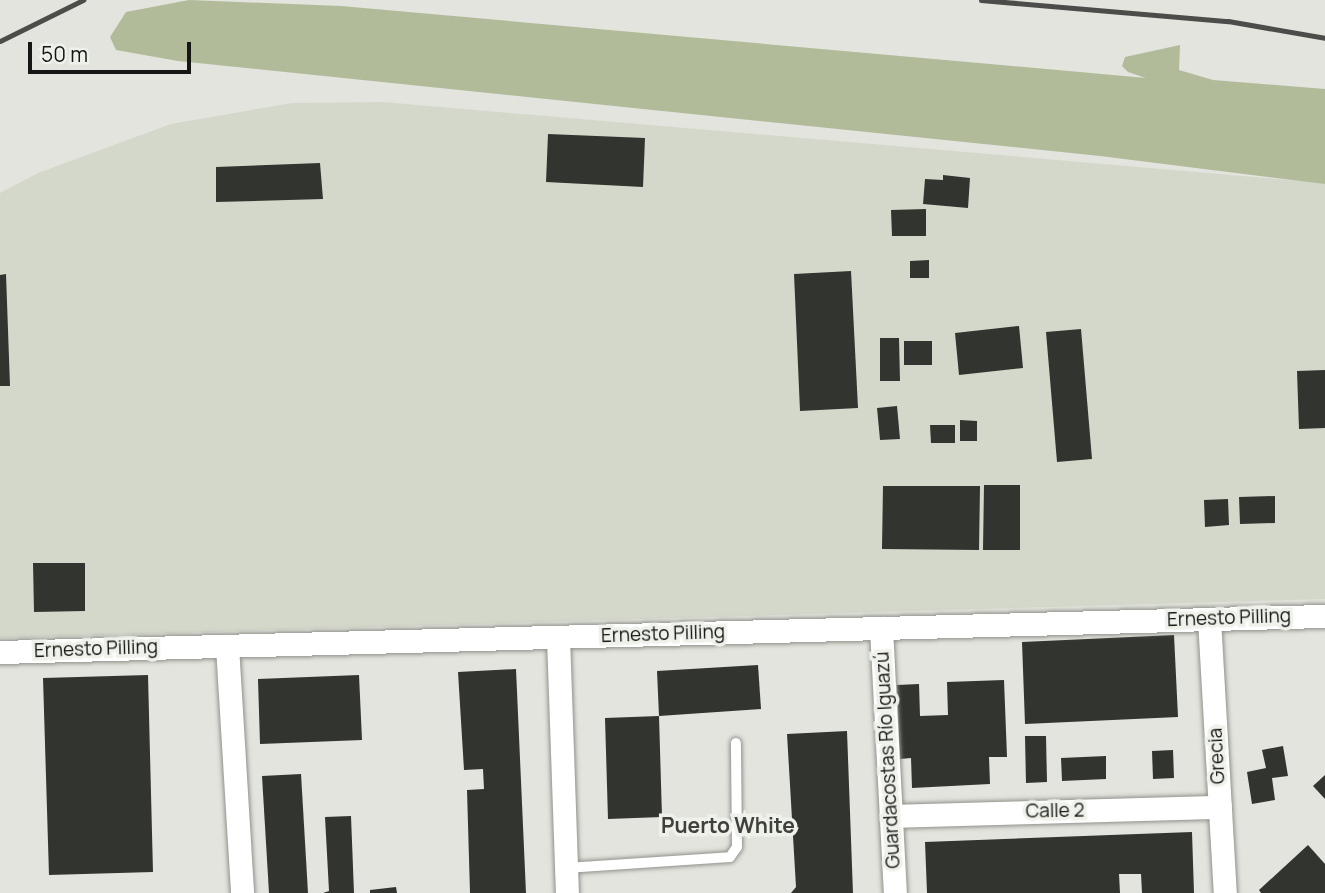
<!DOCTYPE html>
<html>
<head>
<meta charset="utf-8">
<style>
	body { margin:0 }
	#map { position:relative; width:1325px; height:893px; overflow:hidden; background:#e2e4dd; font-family:Manrope,sans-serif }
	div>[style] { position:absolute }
	.built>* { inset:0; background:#d4d8cb }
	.green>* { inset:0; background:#b1bb99 }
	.building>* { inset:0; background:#32342f }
	.roads { filter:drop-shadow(0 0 2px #90928c) drop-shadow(0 0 2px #90928c) }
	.lane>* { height:10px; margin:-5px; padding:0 5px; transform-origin:5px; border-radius:5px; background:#fff }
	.street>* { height:23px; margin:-11.5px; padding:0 11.5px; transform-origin:11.5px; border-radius:11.5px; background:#fff }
	.rail>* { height:5px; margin:-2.5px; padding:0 2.5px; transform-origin:2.5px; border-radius:2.5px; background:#4c4d4a }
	span { translate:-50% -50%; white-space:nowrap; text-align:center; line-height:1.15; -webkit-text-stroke:7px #eff1eb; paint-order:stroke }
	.street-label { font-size:19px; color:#161715 }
	.neighbourhood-label { font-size:21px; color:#40413c; font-weight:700 }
	.scale { position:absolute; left:28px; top:42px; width:163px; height:32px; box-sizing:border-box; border:4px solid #161715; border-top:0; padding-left:9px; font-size:21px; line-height:24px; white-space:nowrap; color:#161715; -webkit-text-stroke:5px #eff1eb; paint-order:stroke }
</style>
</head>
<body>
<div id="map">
	<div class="built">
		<div style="clip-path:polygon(383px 102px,1325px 183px,1325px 599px,0 638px,0 193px,38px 173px,171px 124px,292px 103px)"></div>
	</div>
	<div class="green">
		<div style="clip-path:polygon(189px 0,341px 6px,1146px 78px,1128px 72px,1122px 66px,1125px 57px,1180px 45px,1179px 70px,1213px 80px,1325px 89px,1325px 184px,1100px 156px,178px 61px,116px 50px,110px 37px,126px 12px)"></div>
	</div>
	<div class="building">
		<div style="clip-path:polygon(548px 134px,645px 138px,643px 187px,546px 182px)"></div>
		<div style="clip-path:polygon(320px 163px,323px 199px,216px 202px,216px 167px)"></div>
		<div style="clip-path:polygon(943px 175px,970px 178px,968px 208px,923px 204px,925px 179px,943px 180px)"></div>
		<div style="clip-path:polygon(926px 209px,926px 236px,892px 236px,891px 210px)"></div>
		<div style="clip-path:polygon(929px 260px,929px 278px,910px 278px,910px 261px)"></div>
		<div style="clip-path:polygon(851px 271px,858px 408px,800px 411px,794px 274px)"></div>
		<div style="clip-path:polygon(6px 274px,10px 386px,0 386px,0 275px)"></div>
		<div style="clip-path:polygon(1019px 326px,1023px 368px,959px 375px,955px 333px)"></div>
		<div style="clip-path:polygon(1081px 329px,1092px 459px,1057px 462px,1046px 332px)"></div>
		<div style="clip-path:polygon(880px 338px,899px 338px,900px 381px,880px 381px)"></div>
		<div style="clip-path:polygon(904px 341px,932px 341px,932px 365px,904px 365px)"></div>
		<div style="clip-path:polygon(1325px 370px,1325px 428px,1299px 429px,1297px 371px)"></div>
		<div style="clip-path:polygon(897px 406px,900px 439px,880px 440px,877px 408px)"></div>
		<div style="clip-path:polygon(960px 420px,977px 421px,977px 441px,960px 441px)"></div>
		<div style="clip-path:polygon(930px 425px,955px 425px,955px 443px,931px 443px)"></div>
		<div style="clip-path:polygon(984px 485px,1020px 485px,1020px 550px,983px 550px)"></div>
		<div style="clip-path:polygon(883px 486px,980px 486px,979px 550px,882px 549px)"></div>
		<div style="clip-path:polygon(1275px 496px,1275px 523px,1240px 524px,1239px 497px)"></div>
		<div style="clip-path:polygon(1228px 499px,1229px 525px,1205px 527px,1204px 500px)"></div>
		<div style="clip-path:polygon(33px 563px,85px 563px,85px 611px,34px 612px)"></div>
		<div style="clip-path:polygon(1174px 635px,1178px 717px,1025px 724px,1022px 642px)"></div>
		<div style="clip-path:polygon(758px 665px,761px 709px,659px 716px,657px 671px)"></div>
		<div style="clip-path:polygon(516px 669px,526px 893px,470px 893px,467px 790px,484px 789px,483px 769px,464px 770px,458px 672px)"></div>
		<div style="clip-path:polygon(148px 675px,153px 872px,49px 875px,43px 678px)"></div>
		<div style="clip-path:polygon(359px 675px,362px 740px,260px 744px,258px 679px)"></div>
		<div style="clip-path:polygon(1004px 680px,1007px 757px,989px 757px,990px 784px,912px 788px,911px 758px,900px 759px,897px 685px,919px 684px,920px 716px,948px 715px,947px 682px)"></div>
		<div style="clip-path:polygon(659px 716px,662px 817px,608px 819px,605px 718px)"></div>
		<div style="clip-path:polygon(847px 731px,853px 893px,791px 893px,796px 887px,787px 734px)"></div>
		<div style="clip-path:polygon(1025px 736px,1046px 736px,1047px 782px,1026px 783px)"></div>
		<div style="clip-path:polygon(1283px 746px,1288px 776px,1272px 778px,1275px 800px,1252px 804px,1247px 772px,1266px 768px,1262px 750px)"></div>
		<div style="clip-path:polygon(1173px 750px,1174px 778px,1153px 779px,1152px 751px)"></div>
		<div style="clip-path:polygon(1106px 756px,1106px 779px,1062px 781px,1061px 758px)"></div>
		<div style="clip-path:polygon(301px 774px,308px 893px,269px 893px,262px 776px)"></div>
		<div style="clip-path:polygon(1325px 775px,1325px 799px,1313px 786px)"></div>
		<div style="clip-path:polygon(351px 816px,354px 893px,323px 893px,329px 891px,325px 817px)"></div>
		<div style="clip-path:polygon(1192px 832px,1194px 893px,1142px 893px,1141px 874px,1119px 874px,1120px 893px,927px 893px,925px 842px)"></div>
		<div style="clip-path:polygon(1308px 845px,1325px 864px,1325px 893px,1261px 893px,1259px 890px)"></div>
		<div style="clip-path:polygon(396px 887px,397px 893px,370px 893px,370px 890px)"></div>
	</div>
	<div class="roads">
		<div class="lane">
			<div style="left:566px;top:868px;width:164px;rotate:-3.8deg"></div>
			<div style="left:730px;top:857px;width:12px;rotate:-55deg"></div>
			<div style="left:737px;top:847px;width:104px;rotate:-90.6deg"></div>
		</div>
		<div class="street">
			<div style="left:1209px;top:619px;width:274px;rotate:86.7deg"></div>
			<div style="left:881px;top:628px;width:265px;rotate:87deg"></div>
			<div style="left:558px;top:637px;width:256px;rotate:88deg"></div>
			<div style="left:227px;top:646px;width:247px;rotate:86.5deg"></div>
			<div style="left:0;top:652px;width:1325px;rotate:-1.56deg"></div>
			<div style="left:891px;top:816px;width:329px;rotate:-1.6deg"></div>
		</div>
	</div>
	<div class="rail">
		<div style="left:981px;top:0;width:248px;rotate:4.9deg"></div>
		<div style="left:1228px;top:21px;width:98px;rotate:9.9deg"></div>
		<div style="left:0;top:41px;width:93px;rotate:-26.3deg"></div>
	</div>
	<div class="street-label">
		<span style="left:1229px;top:618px;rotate:-2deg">Ernesto Pilling</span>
		<span style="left:663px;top:634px;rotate:-2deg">Ernesto Pilling</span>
		<span style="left:96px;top:649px;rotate:-2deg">Ernesto Pilling</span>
		<span style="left:1217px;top:756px;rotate:-93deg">Grecia</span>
		<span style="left:888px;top:760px;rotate:-93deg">Guardacostas Río Iguazú</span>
		<span style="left:1055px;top:811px;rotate:-1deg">Calle 2</span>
	</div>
	<div class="neighbourhood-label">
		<span style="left:728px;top:825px">Puerto White</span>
	</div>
	<div class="scale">50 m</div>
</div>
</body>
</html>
